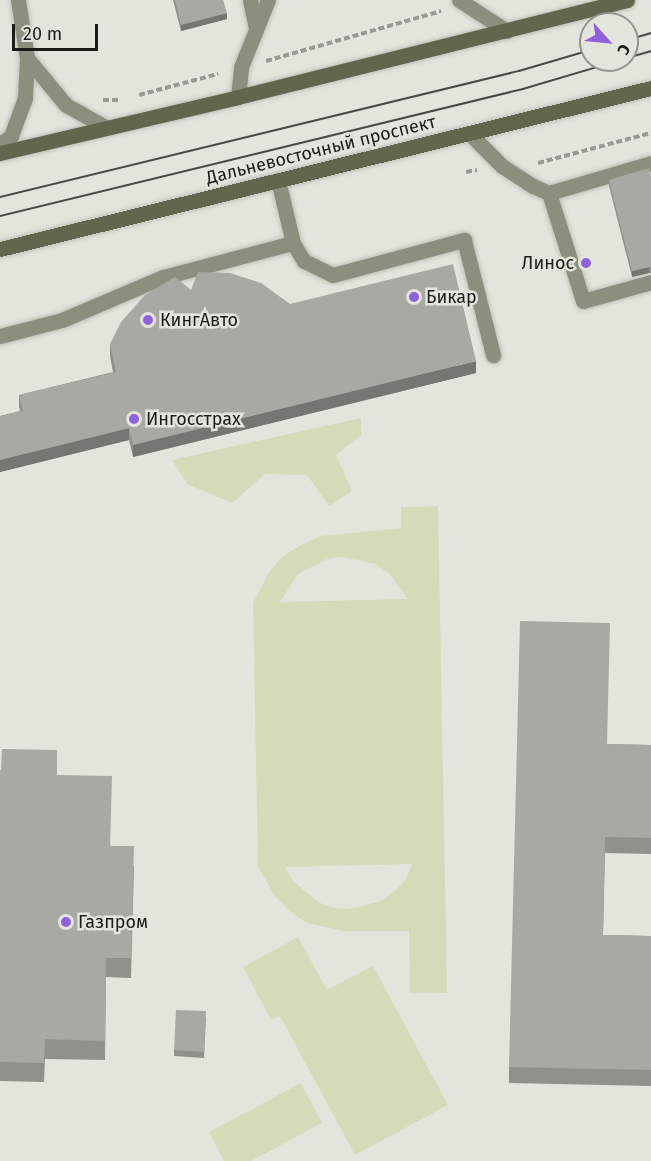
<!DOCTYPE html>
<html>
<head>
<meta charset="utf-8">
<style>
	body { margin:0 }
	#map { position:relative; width:651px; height:1161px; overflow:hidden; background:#e3e5dd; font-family:"Fira Sans",sans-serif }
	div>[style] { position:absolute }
	.green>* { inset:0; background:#d3dbb8 }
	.path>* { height:4px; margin-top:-2px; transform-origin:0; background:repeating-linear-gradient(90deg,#989993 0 6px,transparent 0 9px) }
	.roads { filter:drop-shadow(0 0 2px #bfc1ba) drop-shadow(0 0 2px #bfc1ba) }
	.lane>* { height:15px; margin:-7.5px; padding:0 7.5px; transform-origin:7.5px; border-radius:7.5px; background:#8b8f7d }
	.street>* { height:15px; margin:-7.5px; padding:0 7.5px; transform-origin:7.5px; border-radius:7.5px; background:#8b8f7d }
	.secondary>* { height:15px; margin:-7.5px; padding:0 7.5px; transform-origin:7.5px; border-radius:7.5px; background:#61674c }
	.tram>* { height:1.5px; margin:-0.75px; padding:0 0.75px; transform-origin:0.75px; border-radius:0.75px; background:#494a47 }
	.wall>* { inset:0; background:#90918b }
	.shaded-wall>* { inset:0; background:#757671 }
	.building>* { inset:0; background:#a7a9a2 }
	.dots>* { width:16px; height:16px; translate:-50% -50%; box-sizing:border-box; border:3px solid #e3e5dd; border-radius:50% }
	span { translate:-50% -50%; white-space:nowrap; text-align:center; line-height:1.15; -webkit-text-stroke:5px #e3e5dd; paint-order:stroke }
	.street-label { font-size:18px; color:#1b1b19 }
	.poi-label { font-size:18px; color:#1b1b19 }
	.right { translate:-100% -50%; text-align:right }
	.left { translate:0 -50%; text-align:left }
	.north { position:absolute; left:579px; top:12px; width:60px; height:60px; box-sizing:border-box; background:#e3e5dd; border:2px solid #93948f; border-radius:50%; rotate:117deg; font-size:16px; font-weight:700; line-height:24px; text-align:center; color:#1b1b19 }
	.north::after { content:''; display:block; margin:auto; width:21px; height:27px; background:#8f61db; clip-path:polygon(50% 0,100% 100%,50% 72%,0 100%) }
	.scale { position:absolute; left:12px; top:24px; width:86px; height:27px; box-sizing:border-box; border:3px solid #1b1b19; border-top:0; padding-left:8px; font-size:18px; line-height:21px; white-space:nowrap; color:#1b1b19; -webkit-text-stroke:4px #e3e5dd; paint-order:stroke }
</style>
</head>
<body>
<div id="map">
	<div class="green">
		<div style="clip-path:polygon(361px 418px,361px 435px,336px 455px,352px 491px,329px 506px,307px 475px,265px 474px,232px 503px,187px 484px,172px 460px)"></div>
		<div style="clip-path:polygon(evenodd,438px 506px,447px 993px,410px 993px,409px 931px,344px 931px,307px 923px,289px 911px,274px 895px,258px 866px,253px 603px,268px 574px,282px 557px,301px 545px,321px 536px,401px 528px,401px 507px,438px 506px,343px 557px,375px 564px,389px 573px,408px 599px,280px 602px,298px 574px,327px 559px,343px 557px,438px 506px,412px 864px,406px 879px,395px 891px,381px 901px,350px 909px,333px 908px,318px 902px,293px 881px,285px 867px,412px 864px)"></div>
		<div style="clip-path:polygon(298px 937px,327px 990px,373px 966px,448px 1105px,355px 1155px,280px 1016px,271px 1020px,243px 967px)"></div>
		<div style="clip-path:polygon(301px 1083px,322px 1123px,251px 1161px,224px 1161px,209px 1132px)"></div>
	</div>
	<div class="path">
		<div style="left:266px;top:61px;width:182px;rotate:-15.9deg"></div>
		<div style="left:139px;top:95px;width:82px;rotate:-14.9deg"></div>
		<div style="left:103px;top:100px;width:17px"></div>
		<div style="left:538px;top:163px;width:117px;rotate:-14.9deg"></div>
		<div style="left:466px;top:172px;width:11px;rotate:-10deg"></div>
	</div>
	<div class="roads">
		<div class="lane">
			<div style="left:250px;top:0;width:30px;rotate:78deg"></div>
			<div style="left:459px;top:0;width:57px;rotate:32.9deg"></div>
			<div style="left:238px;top:97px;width:30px;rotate:-84deg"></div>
			<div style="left:241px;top:67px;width:72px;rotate:-68.1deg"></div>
			<div style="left:469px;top:133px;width:47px;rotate:45deg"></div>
			<div style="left:502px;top:166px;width:37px;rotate:33deg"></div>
			<div style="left:533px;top:186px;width:17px;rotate:24deg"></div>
			<div style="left:549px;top:193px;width:106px;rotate:-16.4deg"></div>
			<div style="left:278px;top:180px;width:65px;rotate:76.6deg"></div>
			<div style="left:293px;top:243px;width:21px;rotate:59deg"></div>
			<div style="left:304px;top:261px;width:32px;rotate:26deg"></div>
			<div style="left:333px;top:275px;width:136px;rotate:-15deg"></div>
			<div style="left:464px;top:240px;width:119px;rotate:75.8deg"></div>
			<div style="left:549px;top:193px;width:113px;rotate:72.5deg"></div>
			<div style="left:583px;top:301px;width:71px;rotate:-15.6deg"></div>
			<div style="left:0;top:336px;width:64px;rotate:-14.5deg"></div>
			<div style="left:62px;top:320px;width:110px;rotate:-23.1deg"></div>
			<div style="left:163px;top:277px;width:134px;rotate:-14.7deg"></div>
		</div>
		<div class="street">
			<div style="left:27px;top:58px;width:61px;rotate:50.3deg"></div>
			<div style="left:66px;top:105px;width:45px;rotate:29.4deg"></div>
			<div style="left:0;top:144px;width:14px;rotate:-36deg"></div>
			<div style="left:11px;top:136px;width:40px;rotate:-69.8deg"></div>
			<div style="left:25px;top:98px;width:40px;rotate:-87.1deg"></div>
			<div style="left:27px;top:58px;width:59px;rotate:-98.8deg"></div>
		</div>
		<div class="secondary">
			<div style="left:0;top:153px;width:244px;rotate:-13.2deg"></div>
			<div style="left:238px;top:97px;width:401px;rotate:-14deg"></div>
			<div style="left:0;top:249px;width:671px;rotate:-13.89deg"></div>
		</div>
	</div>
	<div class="tram">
		<div style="left:627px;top:40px;width:25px;rotate:-16deg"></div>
		<div style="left:627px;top:58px;width:25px;rotate:-16deg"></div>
		<div style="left:0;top:197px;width:534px;rotate:-13.65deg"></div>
		<div style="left:519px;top:71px;width:75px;rotate:-16.3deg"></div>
		<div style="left:0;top:216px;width:538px;rotate:-13.65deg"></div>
		<div style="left:523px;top:89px;width:102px;rotate:-16.5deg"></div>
	</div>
	<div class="wall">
		<div style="clip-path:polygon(173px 0,223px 0,227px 19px,181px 31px)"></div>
		<div style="clip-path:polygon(651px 176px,651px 273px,649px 273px,632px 277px,609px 186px,609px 180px)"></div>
		<div style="clip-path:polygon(191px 290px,290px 304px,476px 373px,133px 457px,129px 440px,0 472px,0 416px,20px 411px,19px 407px,19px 395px,113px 372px,110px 356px,110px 344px)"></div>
		<div style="clip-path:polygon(607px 744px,651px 745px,651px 854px,605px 853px,603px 935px,651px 936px,651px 1086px,509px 1083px,509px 1067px)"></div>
		<div style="clip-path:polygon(0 770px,57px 775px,111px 846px,134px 866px,131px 978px,106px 977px,105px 1060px,45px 1059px,44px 1082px,0 1081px)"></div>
		<div style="clip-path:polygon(206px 1017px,204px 1058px,174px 1056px,174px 1050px)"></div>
	</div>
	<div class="shaded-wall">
		<div style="clip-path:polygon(227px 13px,227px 19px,181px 31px,181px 25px)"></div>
		<div style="clip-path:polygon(649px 267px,649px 273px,632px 277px,632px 271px)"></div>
		<div style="clip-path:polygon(476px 361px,476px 373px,133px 457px,133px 445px)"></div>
		<div style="clip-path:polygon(129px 428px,129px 440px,0 472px,0 460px)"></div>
	</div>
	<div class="building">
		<div style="clip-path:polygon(175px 0,223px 0,227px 13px,181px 25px)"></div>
		<div style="clip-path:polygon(649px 168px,651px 176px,651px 268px,649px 267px,632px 271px,609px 180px)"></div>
		<div style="clip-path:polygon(453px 264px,476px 361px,133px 445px,129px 428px,0 460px,0 416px,23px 411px,19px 395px,116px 372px,110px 344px,121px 322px,145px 295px,175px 277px,191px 290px,198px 272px,230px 273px,261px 283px,290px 304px)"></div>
		<div style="clip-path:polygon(520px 621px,610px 623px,607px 744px,651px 745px,651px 838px,605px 837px,603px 935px,651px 936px,651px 1070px,509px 1067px)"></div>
		<div style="clip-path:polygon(2px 749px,57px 750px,57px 775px,112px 776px,110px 846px,134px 846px,131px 958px,106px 958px,105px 1041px,45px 1039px,44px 1063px,0 1062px,0 770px,1px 770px)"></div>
		<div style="clip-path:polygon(176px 1010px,206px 1011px,204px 1052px,174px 1050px)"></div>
	</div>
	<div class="dots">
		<div style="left:586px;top:263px;background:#8f61db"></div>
		<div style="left:414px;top:297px;background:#8f61db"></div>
		<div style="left:148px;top:320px;background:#8f61db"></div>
		<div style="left:134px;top:419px;background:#8f61db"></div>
		<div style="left:66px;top:922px;background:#8f61db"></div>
	</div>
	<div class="street-label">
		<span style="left:321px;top:150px;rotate:-14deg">Дальневосточный проспект</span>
	</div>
	<div class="poi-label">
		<span class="right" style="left:574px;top:263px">Линос</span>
		<span class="left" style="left:426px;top:297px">Бикар</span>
		<span class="left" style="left:160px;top:320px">КингАвто</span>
		<span class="left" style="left:146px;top:419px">Ингосстрах</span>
		<span class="left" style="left:78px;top:922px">Газпром</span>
	</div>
	<div class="north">С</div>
	<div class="scale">20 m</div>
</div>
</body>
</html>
